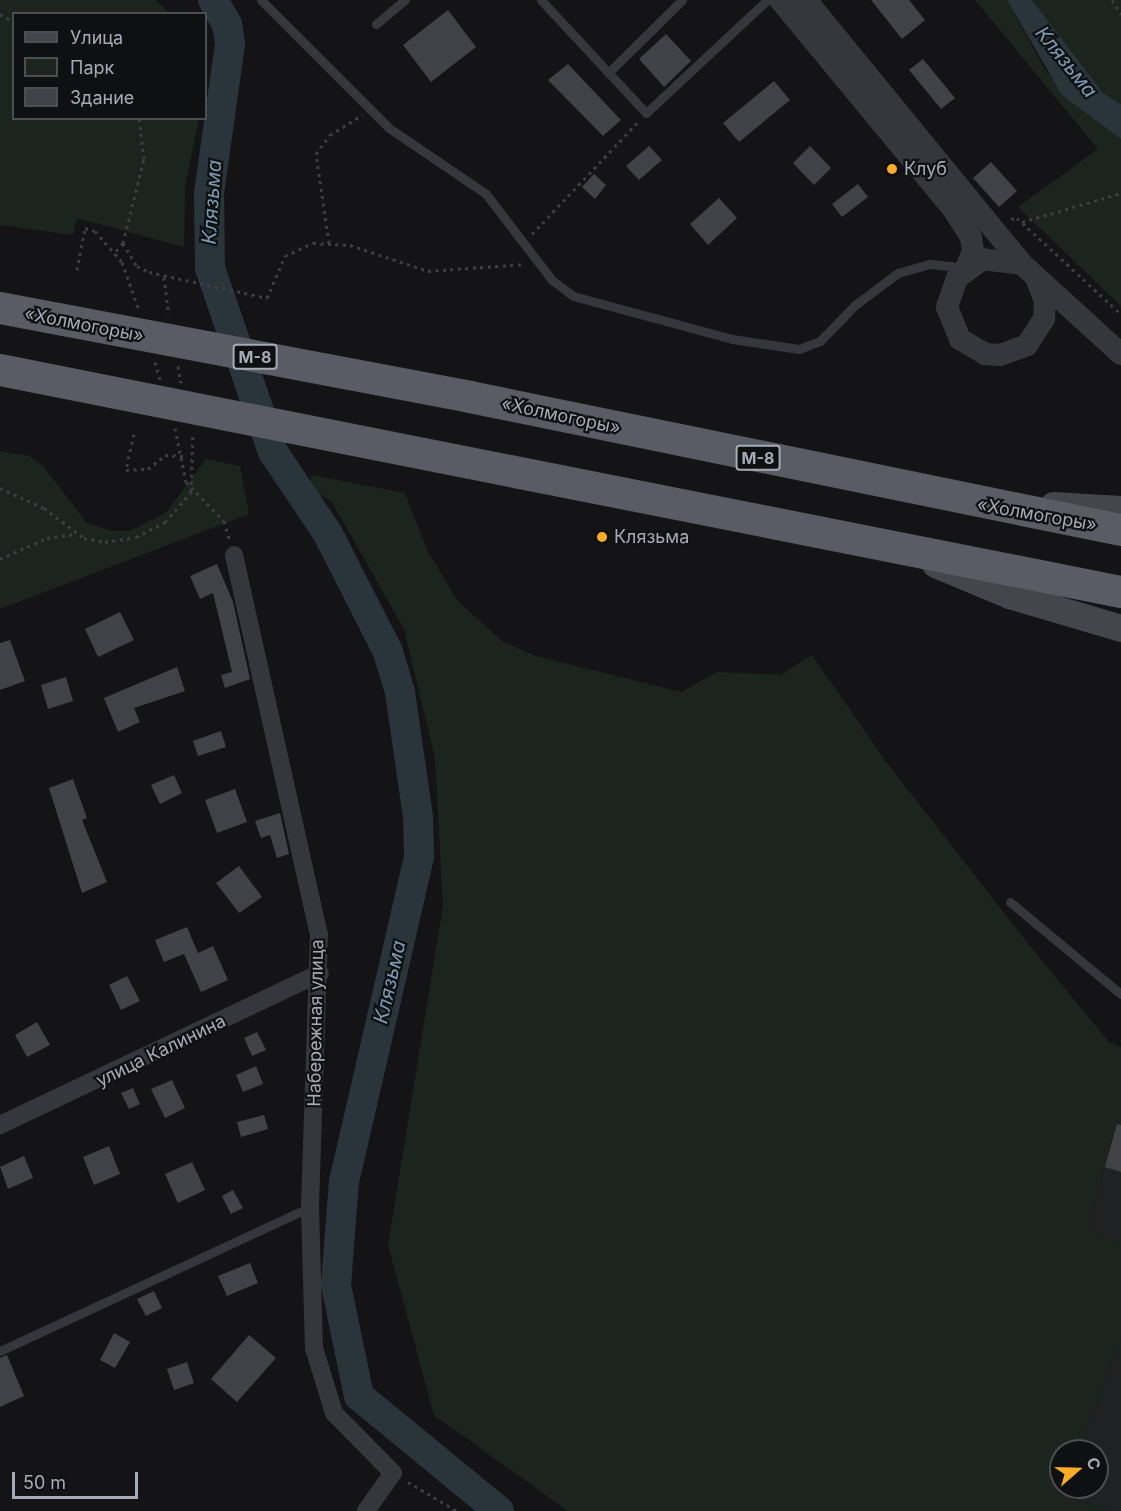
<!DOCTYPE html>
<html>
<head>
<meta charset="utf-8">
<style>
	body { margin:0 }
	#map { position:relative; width:1121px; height:1511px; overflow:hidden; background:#141416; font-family:Inter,sans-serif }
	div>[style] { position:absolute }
	.built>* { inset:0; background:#202123 }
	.green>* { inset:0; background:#1c251d }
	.water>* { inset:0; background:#2a343b }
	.river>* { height:30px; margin:-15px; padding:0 15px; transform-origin:15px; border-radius:15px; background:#2a343b }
	.building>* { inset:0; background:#404247 }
	.path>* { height:3px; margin-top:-1.5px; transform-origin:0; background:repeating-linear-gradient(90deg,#3b3e43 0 3px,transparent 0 7.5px) }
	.service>* { height:9px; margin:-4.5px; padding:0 4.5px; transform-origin:4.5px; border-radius:4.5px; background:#35373c }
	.minor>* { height:18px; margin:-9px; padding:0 9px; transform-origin:9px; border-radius:9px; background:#35373c }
	.tertiary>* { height:22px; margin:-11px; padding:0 11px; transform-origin:11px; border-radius:11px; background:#35373c }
	.secondary>* { height:27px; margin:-13.5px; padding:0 13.5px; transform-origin:13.5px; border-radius:13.5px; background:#43464c }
	.trunk>* { height:32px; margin:-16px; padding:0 16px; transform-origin:16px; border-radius:16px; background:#595c64 }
	.dots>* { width:16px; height:16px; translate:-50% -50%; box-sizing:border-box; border:3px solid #0f1011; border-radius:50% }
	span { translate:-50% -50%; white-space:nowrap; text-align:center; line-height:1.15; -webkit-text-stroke:4.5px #0f1011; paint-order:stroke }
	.shield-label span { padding:2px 4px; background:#0f1011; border:2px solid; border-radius:4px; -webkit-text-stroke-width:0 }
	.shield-label { font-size:16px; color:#a6acb7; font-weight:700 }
	.poi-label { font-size:18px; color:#a6acb7 }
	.left { translate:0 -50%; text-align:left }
	.street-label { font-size:18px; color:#a6acb7 }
	.water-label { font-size:20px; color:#7b9bb4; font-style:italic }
	.legend { position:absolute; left:12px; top:12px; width:195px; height:108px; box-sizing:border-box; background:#0f1011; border:2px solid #4b4e53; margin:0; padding:8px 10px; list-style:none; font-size:18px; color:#a6acb7 }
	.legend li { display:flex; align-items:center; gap:12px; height:30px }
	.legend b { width:30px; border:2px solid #4b4e53 }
	.north { position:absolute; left:1049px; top:1439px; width:60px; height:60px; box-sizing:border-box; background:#0f1011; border:2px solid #4b4e53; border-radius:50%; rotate:70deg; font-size:16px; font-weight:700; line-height:24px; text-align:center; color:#a6acb7 }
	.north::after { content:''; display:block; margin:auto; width:21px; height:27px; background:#faac29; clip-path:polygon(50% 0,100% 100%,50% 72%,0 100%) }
	.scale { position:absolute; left:12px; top:1472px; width:126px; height:27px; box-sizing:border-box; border:3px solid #a6acb7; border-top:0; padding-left:8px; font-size:18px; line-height:21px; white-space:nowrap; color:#a6acb7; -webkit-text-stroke:4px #0f1011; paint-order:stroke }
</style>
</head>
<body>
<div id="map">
	<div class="built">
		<div style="clip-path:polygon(1121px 1141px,1121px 1243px,1090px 1229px,1105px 1162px)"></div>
		<div style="clip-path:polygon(1121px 1340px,1121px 1511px,1112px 1511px,1061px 1496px,1064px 1487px,1097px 1487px,1097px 1451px,1078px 1451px)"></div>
	</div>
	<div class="green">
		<div style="clip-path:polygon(0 0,156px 0,169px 13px,14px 14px,14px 118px,199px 119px,185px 186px,184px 247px,77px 218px,73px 235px,0 225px)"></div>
		<div style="clip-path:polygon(975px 0,1007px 0,1045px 70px,1121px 139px,1121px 306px,1018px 207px,1098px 149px)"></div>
		<div style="clip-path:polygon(1032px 0,1121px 0,1121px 104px,1103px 93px)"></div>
		<div style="clip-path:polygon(0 451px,29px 456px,43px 466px,87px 523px,112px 531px,130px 531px,166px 513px,206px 459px,240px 466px,249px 514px,0 609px)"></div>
		<div style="clip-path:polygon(311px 475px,405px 493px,427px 550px,457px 600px,503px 642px,536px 656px,681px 692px,717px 672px,781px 675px,812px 655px,884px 759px,1030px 946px,1109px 1042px,1121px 1047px,1121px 1141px,1105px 1162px,1090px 1229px,1121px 1243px,1121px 1340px,1078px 1451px,1061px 1451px,1061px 1496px,1112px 1511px,568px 1511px,434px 1415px,388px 1245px,443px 906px,435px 758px,404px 629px,332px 502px,311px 488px)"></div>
	</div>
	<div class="water">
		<div style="clip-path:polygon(1007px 0,1032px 0,1103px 93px,1121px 104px,1121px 139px,1062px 95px)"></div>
	</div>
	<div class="river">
		<div style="left:213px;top:0;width:28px;rotate:60deg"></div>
		<div style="left:227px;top:24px;width:20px;rotate:81deg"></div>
		<div style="left:230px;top:44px;width:151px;rotate:98deg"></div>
		<div style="left:209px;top:194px;width:74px;rotate:89.2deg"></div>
		<div style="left:210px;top:268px;width:194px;rotate:71.1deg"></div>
		<div style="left:273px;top:452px;width:99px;rotate:56.1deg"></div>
		<div style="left:328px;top:534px;width:132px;rotate:63deg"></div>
		<div style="left:388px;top:652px;width:42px;rotate:73.3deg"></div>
		<div style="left:400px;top:692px;width:126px;rotate:81.8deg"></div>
		<div style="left:418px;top:817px;width:40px;rotate:88.6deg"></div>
		<div style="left:419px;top:857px;width:333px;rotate:103deg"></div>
		<div style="left:344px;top:1181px;width:104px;rotate:94.4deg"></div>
		<div style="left:336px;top:1285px;width:113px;rotate:78.3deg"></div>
		<div style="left:359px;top:1396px;width:181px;rotate:39.4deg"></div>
	</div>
	<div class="building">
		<div style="clip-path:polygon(871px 0,909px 0,925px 20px,902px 39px)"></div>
		<div style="clip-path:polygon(448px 10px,476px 47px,431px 82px,403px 45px)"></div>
		<div style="clip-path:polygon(666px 34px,691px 61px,664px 87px,639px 59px)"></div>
		<div style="clip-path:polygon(923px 59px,955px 98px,941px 109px,909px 70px)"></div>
		<div style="clip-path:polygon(568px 64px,621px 120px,603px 136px,548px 80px)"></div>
		<div style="clip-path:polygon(774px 81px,790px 100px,739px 142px,723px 123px)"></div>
		<div style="clip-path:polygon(649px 146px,662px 160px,639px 180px,626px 166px)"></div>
		<div style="clip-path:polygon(810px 146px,831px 168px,814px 185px,793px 163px)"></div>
		<div style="clip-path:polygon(991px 162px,1017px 191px,999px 207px,973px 178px)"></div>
		<div style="clip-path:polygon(594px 174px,606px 185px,595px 199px,582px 187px)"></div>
		<div style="clip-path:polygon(858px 184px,868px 197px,842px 217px,832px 204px)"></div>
		<div style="clip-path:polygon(719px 198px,737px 218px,708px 245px,690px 224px)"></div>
		<div style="clip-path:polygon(217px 564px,233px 602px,250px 679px,225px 688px,221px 675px,232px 672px,213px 593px,200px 599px,190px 576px)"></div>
		<div style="clip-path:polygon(120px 612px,134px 640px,98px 657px,85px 629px)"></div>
		<div style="clip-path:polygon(10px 640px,25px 681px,0 690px,0 643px)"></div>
		<div style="clip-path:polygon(177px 667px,185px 691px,134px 708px,140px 722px,118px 732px,104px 698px)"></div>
		<div style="clip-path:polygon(66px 677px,73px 701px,48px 709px,41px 685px)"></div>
		<div style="clip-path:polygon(221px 731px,226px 747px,198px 756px,193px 741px)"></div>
		<div style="clip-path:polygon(174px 775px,182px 793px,160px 804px,151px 785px)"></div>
		<div style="clip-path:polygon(73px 779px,87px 818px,82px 820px,107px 882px,82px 893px,49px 788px)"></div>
		<div style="clip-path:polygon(235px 789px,247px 822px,217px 833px,205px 800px)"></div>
		<div style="clip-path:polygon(280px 813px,289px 854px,277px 858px,270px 835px,261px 838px,255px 821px)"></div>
		<div style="clip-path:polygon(239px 866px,262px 897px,239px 913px,216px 883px)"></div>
		<div style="clip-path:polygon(187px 927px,198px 953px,213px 946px,228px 980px,201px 992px,184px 954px,164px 962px,155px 940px)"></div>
		<div style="clip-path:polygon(127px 976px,140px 1001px,121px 1010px,109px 985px)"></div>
		<div style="clip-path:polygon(37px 1022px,50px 1045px,27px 1057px,15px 1035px)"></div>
		<div style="clip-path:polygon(257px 1032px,266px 1050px,252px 1056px,244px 1038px)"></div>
		<div style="clip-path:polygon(256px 1066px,263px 1084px,243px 1092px,236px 1075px)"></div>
		<div style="clip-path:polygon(172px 1080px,185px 1108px,165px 1118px,151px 1089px)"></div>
		<div style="clip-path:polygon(133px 1088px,140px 1104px,129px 1109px,121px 1093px)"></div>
		<div style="clip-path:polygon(264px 1115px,268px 1129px,241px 1137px,237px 1122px)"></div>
		<div style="clip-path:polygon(1117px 1124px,1121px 1125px,1121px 1172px,1105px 1167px)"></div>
		<div style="clip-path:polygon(109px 1146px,120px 1174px,94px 1185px,83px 1157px)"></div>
		<div style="clip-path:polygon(24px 1156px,33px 1178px,8px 1189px,0 1167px)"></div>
		<div style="clip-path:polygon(192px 1162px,205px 1190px,178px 1203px,165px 1174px)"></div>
		<div style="clip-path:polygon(233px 1190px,243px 1208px,231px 1214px,222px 1196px)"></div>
		<div style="clip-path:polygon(250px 1263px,258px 1283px,227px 1296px,218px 1276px)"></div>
		<div style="clip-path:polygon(154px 1291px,162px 1308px,146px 1316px,137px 1299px)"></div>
		<div style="clip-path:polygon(114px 1333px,130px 1342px,115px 1368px,100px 1360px)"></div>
		<div style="clip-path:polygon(249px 1335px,276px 1358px,237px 1402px,211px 1379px)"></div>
		<div style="clip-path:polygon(7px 1355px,24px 1396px,0 1407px,0 1358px)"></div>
		<div style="clip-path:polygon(187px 1362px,194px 1383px,174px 1390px,167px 1369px)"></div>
	</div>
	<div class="path">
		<div style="left:1112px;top:0;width:17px;rotate:57deg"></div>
		<div style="left:0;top:14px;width:16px;rotate:30deg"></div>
		<div style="left:1011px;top:219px;width:6px;rotate:-9deg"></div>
		<div style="left:1017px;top:218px;width:142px;rotate:42.7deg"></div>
		<div style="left:1022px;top:222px;width:103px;rotate:-16.3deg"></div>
		<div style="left:532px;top:234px;width:156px;rotate:-46.6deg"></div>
		<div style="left:123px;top:243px;width:27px;rotate:59deg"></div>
		<div style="left:137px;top:266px;width:13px;rotate:27deg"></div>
		<div style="left:149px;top:272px;width:121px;rotate:12.4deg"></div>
		<div style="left:267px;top:298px;width:46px;rotate:-66.8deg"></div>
		<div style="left:285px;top:256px;width:31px;rotate:-25deg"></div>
		<div style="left:313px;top:243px;width:37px;rotate:3deg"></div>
		<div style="left:350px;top:245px;width:82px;rotate:18.4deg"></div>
		<div style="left:428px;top:271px;width:97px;rotate:-4.1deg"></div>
		<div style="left:329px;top:243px;width:90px;rotate:-98.3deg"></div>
		<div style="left:316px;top:154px;width:24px;rotate:-54deg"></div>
		<div style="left:330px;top:135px;width:38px;rotate:-32deg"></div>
		<div style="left:116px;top:251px;width:11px;rotate:-49deg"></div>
		<div style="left:123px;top:243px;width:87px;rotate:-76deg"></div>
		<div style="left:144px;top:159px;width:41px;rotate:-97deg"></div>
		<div style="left:77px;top:270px;width:43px;rotate:-79.2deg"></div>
		<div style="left:85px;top:228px;width:10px;rotate:17deg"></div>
		<div style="left:95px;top:231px;width:41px;rotate:48.9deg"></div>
		<div style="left:122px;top:262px;width:51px;rotate:70.5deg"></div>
		<div style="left:164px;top:277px;width:38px;rotate:83deg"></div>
		<div style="left:155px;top:362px;width:18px;rotate:74deg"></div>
		<div style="left:178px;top:366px;width:17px;rotate:80deg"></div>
		<div style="left:175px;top:428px;width:55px;rotate:78.5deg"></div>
		<div style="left:186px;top:482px;width:54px;rotate:45.7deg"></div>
		<div style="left:224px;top:521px;width:19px;rotate:74deg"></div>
		<div style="left:134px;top:434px;width:37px;rotate:103deg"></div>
		<div style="left:126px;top:470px;width:22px;rotate:-3deg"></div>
		<div style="left:148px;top:469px;width:22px;rotate:-39deg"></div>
		<div style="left:165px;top:455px;width:18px;rotate:3deg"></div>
		<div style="left:0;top:488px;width:48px;rotate:24.4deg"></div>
		<div style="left:44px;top:508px;width:50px;rotate:36.9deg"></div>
		<div style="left:84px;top:538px;width:21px;rotate:11deg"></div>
		<div style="left:105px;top:542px;width:31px;rotate:-9deg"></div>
		<div style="left:136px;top:537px;width:33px;rotate:-27deg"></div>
		<div style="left:165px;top:522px;width:40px;rotate:-49deg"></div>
		<div style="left:191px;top:492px;width:59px;rotate:-88.1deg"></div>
		<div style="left:0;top:559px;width:51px;rotate:-24.1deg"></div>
		<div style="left:47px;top:538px;width:30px;rotate:-8deg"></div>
		<div style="left:408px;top:1482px;width:57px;rotate:30.6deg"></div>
	</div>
	<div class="service">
		<div style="left:261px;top:0;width:181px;rotate:45deg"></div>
		<div style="left:389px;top:128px;width:117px;rotate:34.2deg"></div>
		<div style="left:486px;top:194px;width:108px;rotate:52.5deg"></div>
		<div style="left:552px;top:280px;width:26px;rotate:37deg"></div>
		<div style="left:573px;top:296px;width:165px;rotate:15.1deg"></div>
		<div style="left:732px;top:339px;width:68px;rotate:8.5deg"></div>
		<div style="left:799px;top:349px;width:22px;rotate:-21deg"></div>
		<div style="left:820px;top:341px;width:50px;rotate:-45.8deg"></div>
		<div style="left:855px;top:305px;width:54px;rotate:-36.7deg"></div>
		<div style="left:898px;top:273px;width:33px;rotate:-16deg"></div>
		<div style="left:930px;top:264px;width:36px;rotate:6deg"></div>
		<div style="left:541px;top:0;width:154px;rotate:47.1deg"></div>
		<div style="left:646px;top:113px;width:166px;rotate:-43deg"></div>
		<div style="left:376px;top:24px;width:38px;rotate:-40deg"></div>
		<div style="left:608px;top:73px;width:104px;rotate:-44.6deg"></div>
		<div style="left:1010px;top:902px;width:144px;rotate:39.7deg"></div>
		<div style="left:0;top:1351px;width:342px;rotate:-24.9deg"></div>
	</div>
	<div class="minor">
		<div style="left:234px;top:555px;width:388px;rotate:77.4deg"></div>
		<div style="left:319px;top:934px;width:273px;rotate:91.9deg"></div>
		<div style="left:310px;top:1207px;width:141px;rotate:88.4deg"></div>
		<div style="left:314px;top:1348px;width:68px;rotate:72.9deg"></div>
		<div style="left:334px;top:1413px;width:84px;rotate:45.5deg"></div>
		<div style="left:393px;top:1473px;width:47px;rotate:125.4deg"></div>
		<div style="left:0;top:1125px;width:354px;rotate:-25.4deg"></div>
	</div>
	<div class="tertiary">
		<div style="left:780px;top:0;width:271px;rotate:50.4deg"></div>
		<div style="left:953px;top:209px;width:33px;rotate:57deg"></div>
		<div style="left:971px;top:237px;width:14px;rotate:82deg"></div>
		<div style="left:973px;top:251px;width:18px;rotate:112deg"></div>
		<div style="left:806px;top:0;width:341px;rotate:50.7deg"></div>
		<div style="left:1022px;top:264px;width:134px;rotate:42.3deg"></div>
		<div style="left:1022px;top:264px;width:39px;rotate:-173deg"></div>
		<div style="left:983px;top:259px;width:32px;rotate:144deg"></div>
		<div style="left:957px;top:278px;width:31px;rotate:109deg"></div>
		<div style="left:947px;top:307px;width:35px;rotate:68deg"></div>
		<div style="left:960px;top:339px;width:29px;rotate:31deg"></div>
		<div style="left:985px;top:354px;width:15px;rotate:4deg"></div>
		<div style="left:1000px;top:355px;width:29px;rotate:-20deg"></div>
		<div style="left:1027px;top:345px;width:31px;rotate:-57deg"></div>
		<div style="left:1044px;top:319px;width:18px;rotate:-87deg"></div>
		<div style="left:1045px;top:301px;width:22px;rotate:-111deg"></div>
	</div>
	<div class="secondary">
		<div style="left:1053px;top:505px;width:68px;rotate:3.4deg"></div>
		<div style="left:935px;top:564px;width:80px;rotate:22.7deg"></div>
		<div style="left:1009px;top:595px;width:117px;rotate:16.4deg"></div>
	</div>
	<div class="trunk">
		<div style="left:0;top:308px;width:478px;rotate:10.7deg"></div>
		<div style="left:470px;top:397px;width:664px;rotate:11.55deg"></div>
		<div style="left:0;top:370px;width:1143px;rotate:11.2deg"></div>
	</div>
	<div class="dots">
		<div style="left:892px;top:169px;background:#faac29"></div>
		<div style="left:602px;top:537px;background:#faac29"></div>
	</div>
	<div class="shield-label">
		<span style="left:255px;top:357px">М-8</span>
		<span style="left:758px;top:458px">М-8</span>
	</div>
	<div class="poi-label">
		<span class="left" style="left:904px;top:169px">Клуб</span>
		<span class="left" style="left:614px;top:537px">Клязьма</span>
	</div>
	<div class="street-label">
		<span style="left:84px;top:325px;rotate:11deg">«Холмогоры»</span>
		<span style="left:561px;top:416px;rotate:12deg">«Холмогоры»</span>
		<span style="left:1037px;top:515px;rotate:10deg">«Холмогоры»</span>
		<span style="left:316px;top:1023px;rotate:-89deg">Набережная улица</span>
		<span style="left:161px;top:1051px;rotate:-26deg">улица Калинина</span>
	</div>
	<div class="water-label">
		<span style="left:1066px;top:62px;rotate:51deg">Клязьма</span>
		<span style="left:212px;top:202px;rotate:-86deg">Клязьма</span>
		<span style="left:390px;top:982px;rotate:-77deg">Клязьма</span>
	</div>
	<ul class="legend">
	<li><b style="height:8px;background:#43464c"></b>Улица</li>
	<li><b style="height:16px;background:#1c251d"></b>Парк</li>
	<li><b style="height:16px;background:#404247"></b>Здание</li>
	</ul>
	<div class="north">С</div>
	<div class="scale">50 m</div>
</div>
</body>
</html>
